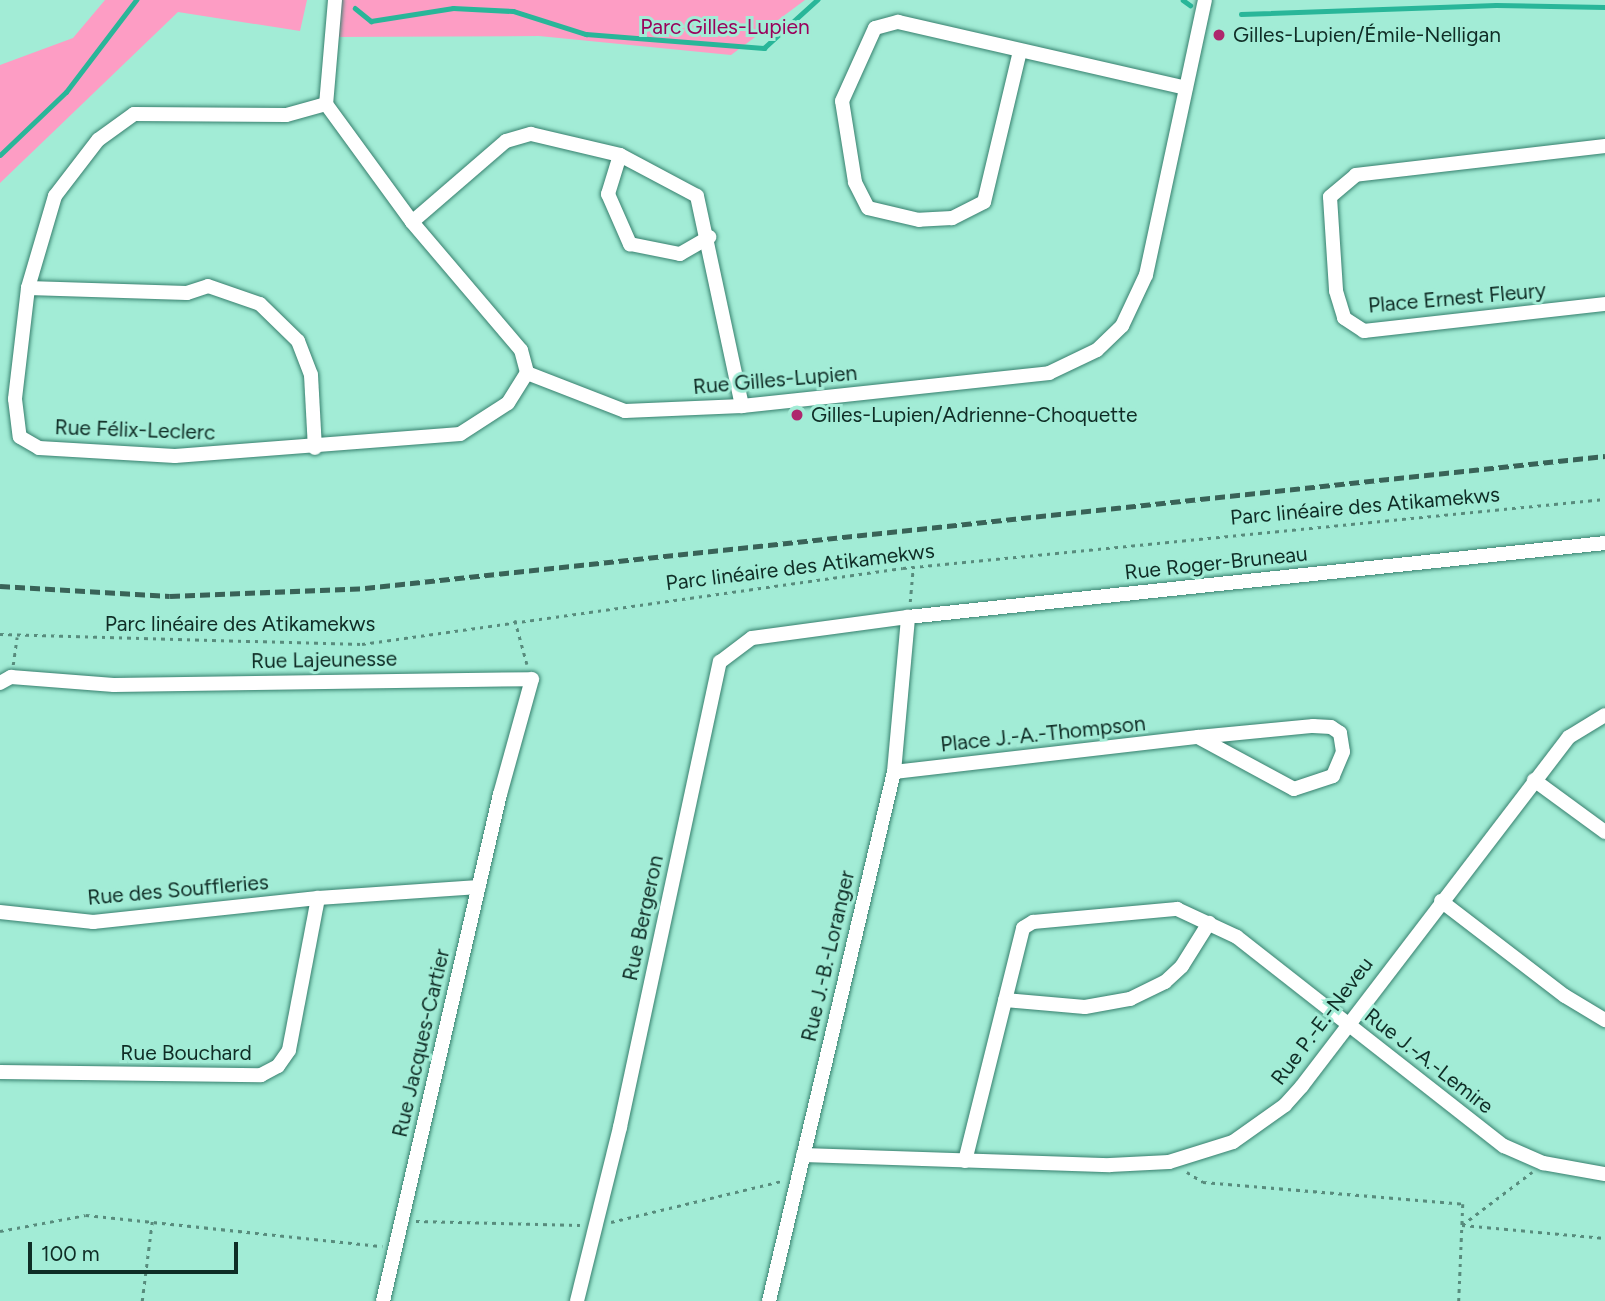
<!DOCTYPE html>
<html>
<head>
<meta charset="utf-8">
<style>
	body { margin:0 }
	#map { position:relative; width:1605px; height:1301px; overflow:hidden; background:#a2ecd6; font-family:Figtree,sans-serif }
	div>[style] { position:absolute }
	.green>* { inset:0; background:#fd9dc4 }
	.stream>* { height:4.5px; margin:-2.25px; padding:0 2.25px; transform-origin:2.25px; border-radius:2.25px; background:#29b699 }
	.path>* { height:2.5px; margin-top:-1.25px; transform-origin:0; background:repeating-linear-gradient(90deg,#588c7d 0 3.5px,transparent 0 8.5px) }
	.roads { filter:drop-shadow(0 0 2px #37806e) drop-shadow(0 0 2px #37806e) }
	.street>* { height:14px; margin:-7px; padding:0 7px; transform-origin:7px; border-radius:7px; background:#fff }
	.rail>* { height:4.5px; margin-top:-2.25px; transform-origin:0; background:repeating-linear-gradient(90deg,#396358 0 10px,transparent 0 15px) }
	.dots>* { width:19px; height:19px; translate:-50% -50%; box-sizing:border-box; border:4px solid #a2ecd6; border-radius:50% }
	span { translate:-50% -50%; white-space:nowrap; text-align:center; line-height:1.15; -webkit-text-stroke:6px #a2ecd6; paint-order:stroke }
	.park-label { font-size:21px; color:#9a015b }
	.poi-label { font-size:21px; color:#0f2d26 }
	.left { translate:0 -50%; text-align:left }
	.street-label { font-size:21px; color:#0f2d26 }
	.scale { position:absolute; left:28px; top:1242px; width:210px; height:32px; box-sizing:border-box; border:4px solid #0f2d26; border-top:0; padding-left:9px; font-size:21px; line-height:24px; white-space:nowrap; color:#0f2d26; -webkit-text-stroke:5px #a2ecd6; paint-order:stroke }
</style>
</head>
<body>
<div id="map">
	<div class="green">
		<div style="clip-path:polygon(105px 0,307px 0,300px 31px,178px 12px,0 183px,0 65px,73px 38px)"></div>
		<div style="clip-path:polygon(340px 0,805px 0,731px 55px,539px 36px,332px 37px)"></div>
	</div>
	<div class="stream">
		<div style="left:1183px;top:0;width:9px;rotate:36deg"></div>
		<div style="left:355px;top:8px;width:21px;rotate:39deg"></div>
		<div style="left:371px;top:21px;width:83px;rotate:-9deg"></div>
		<div style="left:453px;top:8px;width:60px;rotate:2.9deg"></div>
		<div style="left:513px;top:11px;width:77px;rotate:17.5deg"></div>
		<div style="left:586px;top:34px;width:179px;rotate:4.5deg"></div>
		<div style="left:764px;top:48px;width:72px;rotate:-42.2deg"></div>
		<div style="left:1241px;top:14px;width:255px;rotate:-2deg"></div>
		<div style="left:1496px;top:5px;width:109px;rotate:1.1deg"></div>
		<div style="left:0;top:155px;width:91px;rotate:-43.7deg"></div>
		<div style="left:66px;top:92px;width:116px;rotate:-52.7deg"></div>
	</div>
	<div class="path">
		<div style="left:910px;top:602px;width:35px;rotate:-85deg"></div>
		<div style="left:515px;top:620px;width:46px;rotate:74.7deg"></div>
		<div style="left:0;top:634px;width:362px;rotate:1.6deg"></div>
		<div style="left:362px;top:644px;width:546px;rotate:-8deg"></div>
		<div style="left:903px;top:568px;width:705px;rotate:-5.61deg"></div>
		<div style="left:13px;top:665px;width:28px;rotate:-82deg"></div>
		<div style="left:1187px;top:1172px;width:19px;rotate:32deg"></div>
		<div style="left:1203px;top:1182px;width:261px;rotate:4.8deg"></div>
		<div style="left:1463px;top:1204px;width:97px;rotate:92.4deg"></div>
		<div style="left:416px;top:1221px;width:164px;rotate:1.4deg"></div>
		<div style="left:611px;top:1222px;width:176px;rotate:-13.5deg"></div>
		<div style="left:1462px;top:1225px;width:144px;rotate:5.2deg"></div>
		<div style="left:1462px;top:1225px;width:88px;rotate:-37.1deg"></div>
		<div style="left:0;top:1231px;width:87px;rotate:-10.5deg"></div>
		<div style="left:86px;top:1215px;width:298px;rotate:6deg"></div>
		<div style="left:142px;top:1301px;width:80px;rotate:-82.8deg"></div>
	</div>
	<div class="roads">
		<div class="street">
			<div style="left:335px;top:0;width:104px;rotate:94.9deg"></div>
			<div style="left:326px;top:104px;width:146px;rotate:53.9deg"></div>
			<div style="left:412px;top:222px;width:168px;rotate:49.6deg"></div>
			<div style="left:521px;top:350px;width:24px;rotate:75deg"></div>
			<div style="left:1020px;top:51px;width:155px;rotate:103.4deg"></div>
			<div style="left:984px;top:202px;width:36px;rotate:153deg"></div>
			<div style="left:952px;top:218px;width:33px;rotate:177deg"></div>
			<div style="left:919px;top:220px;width:52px;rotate:-166.8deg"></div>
			<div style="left:868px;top:208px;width:29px;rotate:-117deg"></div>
			<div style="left:855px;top:182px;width:82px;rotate:-99.1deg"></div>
			<div style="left:842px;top:101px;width:80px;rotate:-65.7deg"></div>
			<div style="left:875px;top:28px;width:24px;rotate:-15deg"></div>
			<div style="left:898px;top:22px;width:295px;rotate:12.9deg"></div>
			<div style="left:326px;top:104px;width:41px;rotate:164.6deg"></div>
			<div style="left:286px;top:115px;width:152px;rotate:-179.6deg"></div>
			<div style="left:134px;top:114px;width:44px;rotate:144.2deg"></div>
			<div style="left:98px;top:140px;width:71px;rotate:127.5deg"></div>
			<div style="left:55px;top:196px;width:96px;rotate:106.4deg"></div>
			<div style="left:28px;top:288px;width:112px;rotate:96.7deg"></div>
			<div style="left:15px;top:399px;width:38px;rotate:83deg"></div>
			<div style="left:20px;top:437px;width:22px;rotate:30deg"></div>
			<div style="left:39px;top:448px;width:136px;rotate:3.4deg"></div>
			<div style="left:175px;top:456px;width:286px;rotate:-4.4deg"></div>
			<div style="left:460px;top:434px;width:57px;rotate:-32.9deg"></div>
			<div style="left:508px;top:403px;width:36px;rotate:-58deg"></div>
			<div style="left:1605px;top:146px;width:251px;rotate:173.4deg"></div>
			<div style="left:1356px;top:175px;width:34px;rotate:140deg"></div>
			<div style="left:1330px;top:197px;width:94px;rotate:86.3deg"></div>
			<div style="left:1336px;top:291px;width:28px;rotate:73deg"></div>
			<div style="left:1344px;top:318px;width:24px;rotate:33deg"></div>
			<div style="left:1364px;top:331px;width:243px;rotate:-6.4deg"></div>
			<div style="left:620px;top:155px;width:41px;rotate:107.1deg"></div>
			<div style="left:608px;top:194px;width:55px;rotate:66.3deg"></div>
			<div style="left:630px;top:244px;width:51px;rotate:11.3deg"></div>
			<div style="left:680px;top:254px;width:34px;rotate:-30deg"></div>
			<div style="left:412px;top:222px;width:124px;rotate:-40.8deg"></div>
			<div style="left:506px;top:141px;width:26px;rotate:-16deg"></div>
			<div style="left:531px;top:134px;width:91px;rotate:13.3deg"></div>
			<div style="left:620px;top:155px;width:87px;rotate:28deg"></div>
			<div style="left:697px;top:196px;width:215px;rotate:77.9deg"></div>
			<div style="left:28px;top:288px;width:159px;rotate:1.8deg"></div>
			<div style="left:187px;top:293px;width:22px;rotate:-18deg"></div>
			<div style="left:208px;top:286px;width:55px;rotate:19.1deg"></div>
			<div style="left:260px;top:304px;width:53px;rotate:44.2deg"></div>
			<div style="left:298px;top:341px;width:36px;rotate:69deg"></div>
			<div style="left:311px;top:375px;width:73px;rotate:86.9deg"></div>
			<div style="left:527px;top:373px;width:105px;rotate:21.2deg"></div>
			<div style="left:625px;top:411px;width:117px;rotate:-2.4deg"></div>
			<div style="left:742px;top:406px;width:309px;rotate:-6.1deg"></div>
			<div style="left:1049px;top:373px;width:53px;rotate:-25.6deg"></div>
			<div style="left:1097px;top:350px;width:35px;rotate:-44deg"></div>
			<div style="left:1122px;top:326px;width:56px;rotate:-64.8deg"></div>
			<div style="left:1146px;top:275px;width:281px;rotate:-77.9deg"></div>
			<div style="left:0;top:683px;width:13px;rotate:-29deg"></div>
			<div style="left:11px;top:677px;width:103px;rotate:4.4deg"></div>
			<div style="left:114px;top:685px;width:418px;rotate:-0.8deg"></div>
			<div style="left:532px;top:679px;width:119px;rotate:105.5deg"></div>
			<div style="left:500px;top:794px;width:520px;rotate:102.99deg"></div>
			<div style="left:894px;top:772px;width:306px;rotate:-6.6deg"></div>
			<div style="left:1198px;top:737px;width:116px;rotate:-5.5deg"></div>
			<div style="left:1313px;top:726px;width:18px;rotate:3deg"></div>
			<div style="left:1331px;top:727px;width:11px;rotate:34deg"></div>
			<div style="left:1340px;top:733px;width:19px;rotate:81deg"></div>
			<div style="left:1343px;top:752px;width:26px;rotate:113deg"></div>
			<div style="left:1333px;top:776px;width:41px;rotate:161.6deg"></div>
			<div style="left:1294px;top:789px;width:109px;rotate:-151.6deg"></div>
			<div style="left:1534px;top:780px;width:88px;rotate:36.2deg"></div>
			<div style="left:1441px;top:901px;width:156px;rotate:37.5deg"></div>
			<div style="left:1565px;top:996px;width:47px;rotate:31deg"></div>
			<div style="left:0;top:912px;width:94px;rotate:6.1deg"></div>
			<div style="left:93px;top:922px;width:226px;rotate:-6.1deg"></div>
			<div style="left:318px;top:898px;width:161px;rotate:-3.9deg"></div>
			<div style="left:1005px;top:1000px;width:80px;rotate:5deg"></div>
			<div style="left:1085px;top:1007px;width:46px;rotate:-10.1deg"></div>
			<div style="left:1130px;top:999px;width:39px;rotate:-26deg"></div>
			<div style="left:1165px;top:982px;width:23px;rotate:-43deg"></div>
			<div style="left:1182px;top:966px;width:51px;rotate:-57.9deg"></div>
			<div style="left:0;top:1072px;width:261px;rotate:0.7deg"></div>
			<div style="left:261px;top:1075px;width:19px;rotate:-28deg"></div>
			<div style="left:278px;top:1066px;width:19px;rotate:-55deg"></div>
			<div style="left:289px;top:1050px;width:155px;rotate:-79.2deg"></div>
			<div style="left:803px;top:1155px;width:307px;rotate:1.9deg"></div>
			<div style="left:1110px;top:1165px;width:59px;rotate:-2.9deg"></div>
			<div style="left:1169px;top:1162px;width:67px;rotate:-17.4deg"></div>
			<div style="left:1233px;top:1142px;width:64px;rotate:-35.4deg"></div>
			<div style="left:1285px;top:1105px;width:25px;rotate:-48deg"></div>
			<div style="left:1302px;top:1086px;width:439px;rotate:-52.6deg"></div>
			<div style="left:1569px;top:737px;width:42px;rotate:-31.4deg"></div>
			<div style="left:965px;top:1161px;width:240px;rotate:-76deg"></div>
			<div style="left:1023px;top:928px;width:12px;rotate:-31deg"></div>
			<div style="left:1033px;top:922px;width:145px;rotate:-5.2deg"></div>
			<div style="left:1177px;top:909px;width:66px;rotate:25deg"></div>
			<div style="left:1237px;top:937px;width:339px;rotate:38.1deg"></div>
			<div style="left:1504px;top:1146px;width:43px;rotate:23.6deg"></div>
			<div style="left:1543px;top:1163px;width:63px;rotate:10.1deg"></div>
			<div style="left:577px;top:1301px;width:179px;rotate:-76.1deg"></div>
			<div style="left:620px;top:1127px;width:476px;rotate:-77.9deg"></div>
			<div style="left:720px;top:662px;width:40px;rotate:-37deg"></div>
			<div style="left:752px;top:638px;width:157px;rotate:-7.7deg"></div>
			<div style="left:908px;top:617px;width:701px;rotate:-6.06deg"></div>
			<div style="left:769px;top:1301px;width:544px;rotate:-76.71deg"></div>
			<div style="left:894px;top:772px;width:156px;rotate:-84.8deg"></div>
		</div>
	</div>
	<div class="rail">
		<div style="left:0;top:586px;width:170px;rotate:3.4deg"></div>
		<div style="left:170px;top:596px;width:195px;rotate:-2.3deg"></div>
		<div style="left:365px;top:588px;width:1247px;rotate:-6.08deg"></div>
	</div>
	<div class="dots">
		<div style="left:1219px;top:35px;background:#ae276d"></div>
		<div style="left:797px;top:415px;background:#ae276d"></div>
	</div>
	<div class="park-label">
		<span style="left:725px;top:27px">Parc Gilles-Lupien</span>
	</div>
	<div class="poi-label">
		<span class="left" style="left:1233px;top:35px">Gilles-Lupien/Émile-Nelligan</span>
		<span class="left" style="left:811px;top:415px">Gilles-Lupien/Adrienne-Choquette</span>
	</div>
	<div class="street-label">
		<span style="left:1457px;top:298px;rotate:-5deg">Place Ernest Fleury</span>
		<span style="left:775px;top:380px;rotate:-5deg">Rue Gilles-Lupien</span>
		<span style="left:135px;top:430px;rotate:2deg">Rue Félix-Leclerc</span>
		<span style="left:1365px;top:506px;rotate:-5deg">Parc linéaire des Atikamekws</span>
		<span style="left:1216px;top:563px;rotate:-6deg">Rue Roger-Bruneau</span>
		<span style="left:800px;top:567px;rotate:-7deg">Parc linéaire des Atikamekws</span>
		<span style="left:240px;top:624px">Parc linéaire des Atikamekws</span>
		<span style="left:324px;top:660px;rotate:-1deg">Rue Lajeunesse</span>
		<span style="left:1043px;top:734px;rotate:-6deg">Place J.-A.-Thompson</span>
		<span style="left:178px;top:890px;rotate:-5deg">Rue des Souffleries</span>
		<span style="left:643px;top:918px;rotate:-78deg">Rue Bergeron</span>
		<span style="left:828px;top:956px;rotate:-77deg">Rue J.-B.-Loranger</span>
		<span style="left:1322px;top:1021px;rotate:-53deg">Rue P.-E.-Neveu</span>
		<span style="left:421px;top:1043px;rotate:-77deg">Rue Jacques-Cartier</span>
		<span style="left:186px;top:1053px">Rue Bouchard</span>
		<span style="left:1429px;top:1061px;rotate:38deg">Rue J.-A.-Lemire</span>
	</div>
	<div class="scale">100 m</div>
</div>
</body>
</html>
